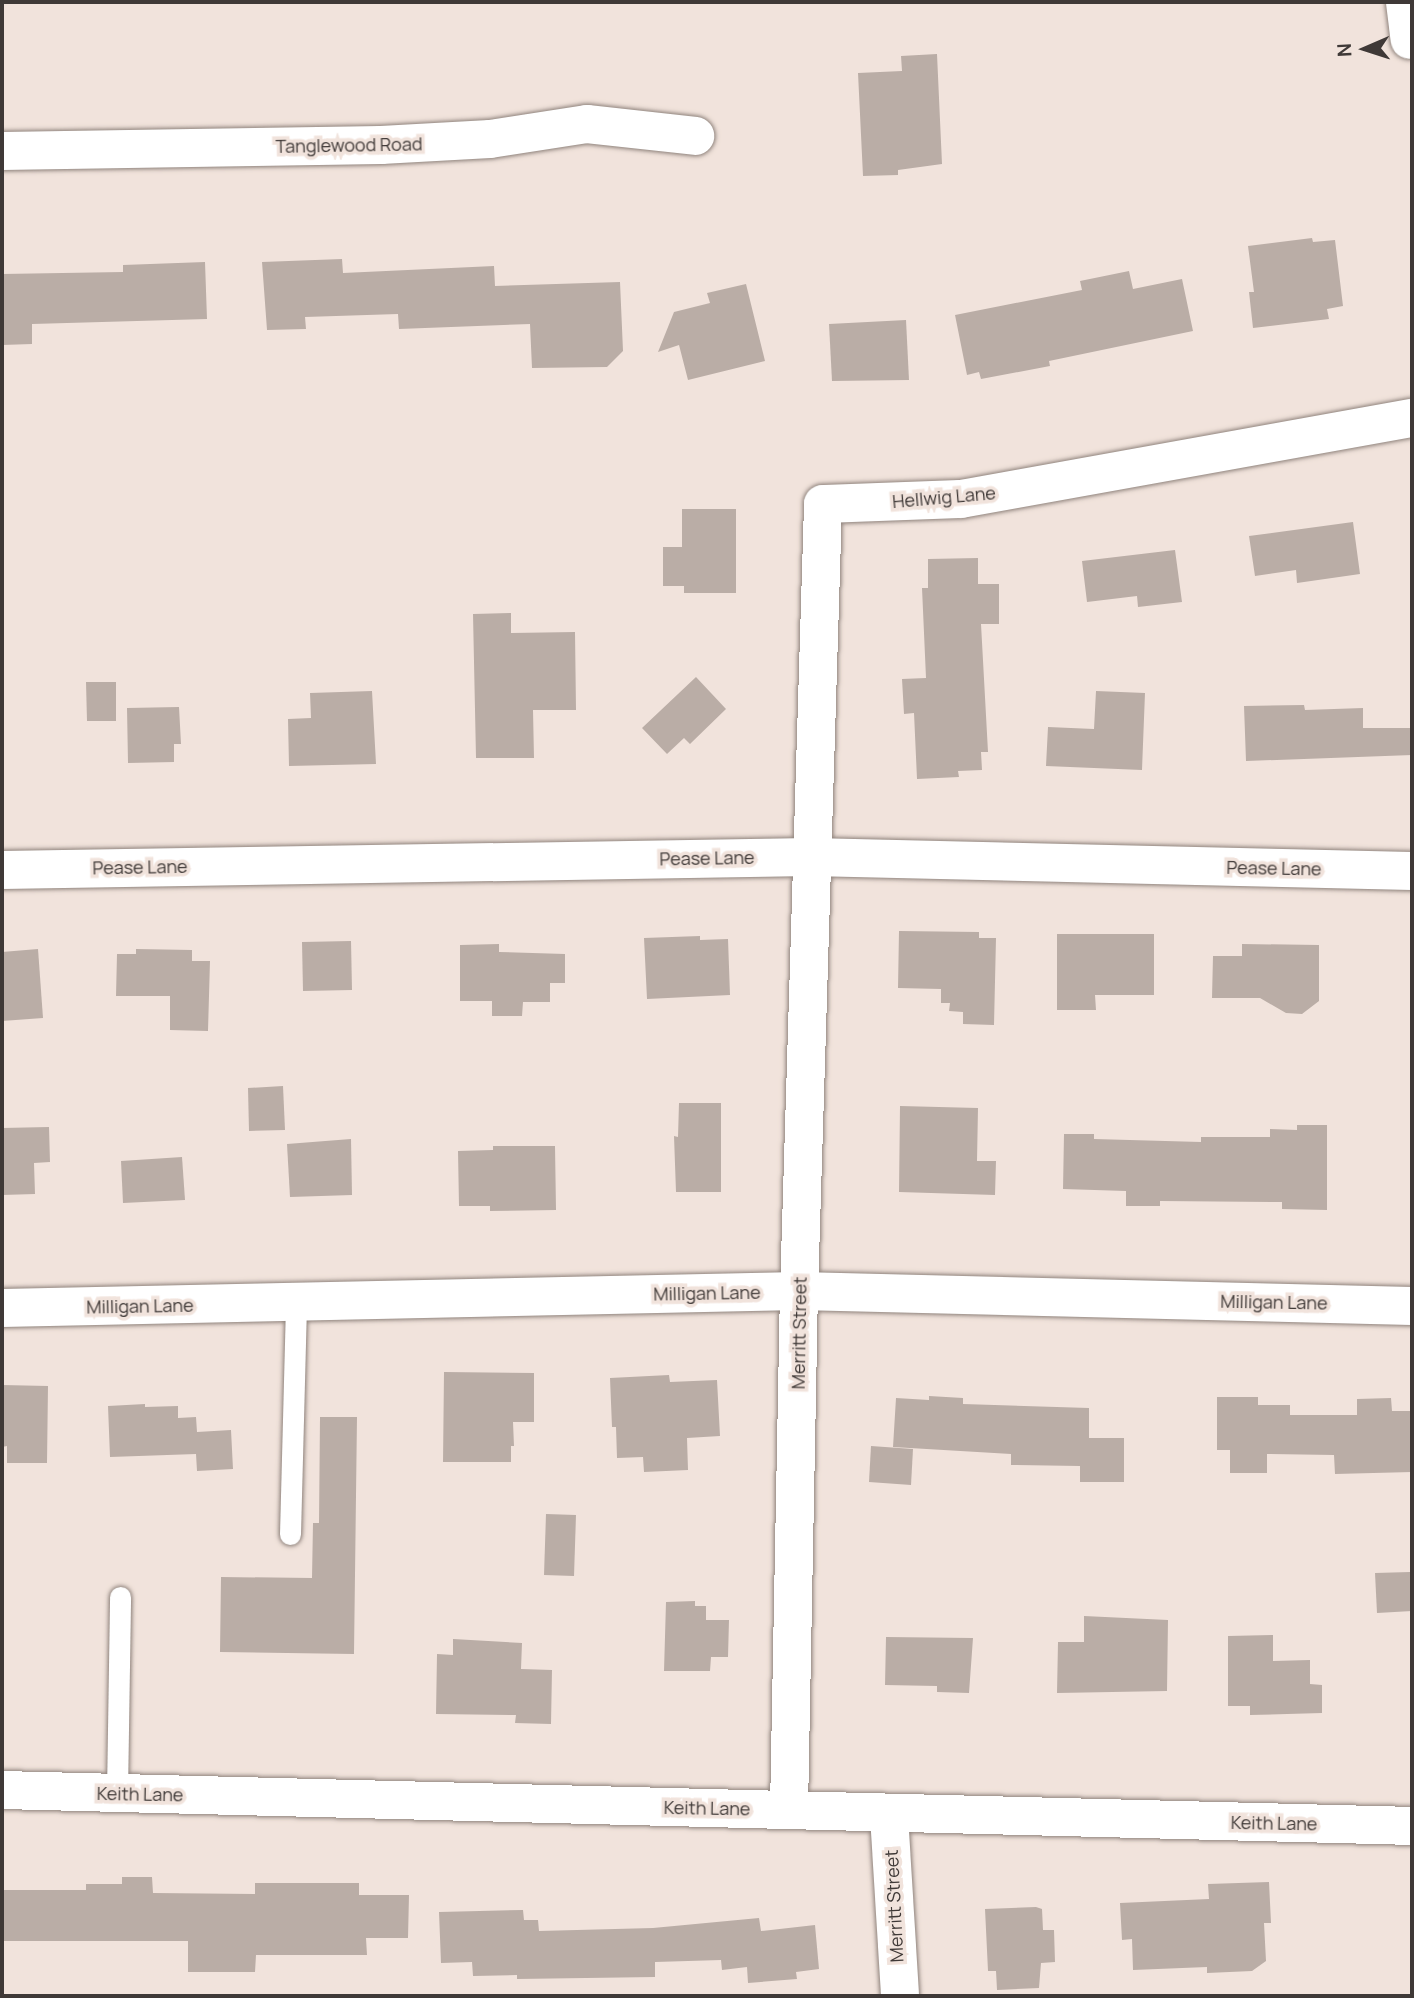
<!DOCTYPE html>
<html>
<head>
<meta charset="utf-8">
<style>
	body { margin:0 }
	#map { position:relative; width:1414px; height:1998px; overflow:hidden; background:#f1e3dc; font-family:Manrope,sans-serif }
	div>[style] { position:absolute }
	.building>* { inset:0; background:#baada6 }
	.roads { filter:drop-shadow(0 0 2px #90847d) drop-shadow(0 0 2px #90847d) }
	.lane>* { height:21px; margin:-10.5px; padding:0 10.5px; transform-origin:10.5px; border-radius:10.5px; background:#fff }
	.street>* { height:38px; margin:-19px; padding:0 19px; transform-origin:19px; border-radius:19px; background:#fff }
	span { translate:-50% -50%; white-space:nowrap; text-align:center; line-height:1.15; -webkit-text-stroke:7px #f1e3dc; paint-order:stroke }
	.street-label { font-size:18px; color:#3f3937 }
	.frame { position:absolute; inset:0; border:4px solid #3f3937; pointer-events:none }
	.north { position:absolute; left:1330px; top:14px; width:70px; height:70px; -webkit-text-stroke:5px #f1e3dc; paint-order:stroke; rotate:267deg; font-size:19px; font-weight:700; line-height:28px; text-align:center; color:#3f3937 }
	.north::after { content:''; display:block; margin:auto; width:24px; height:32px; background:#3f3937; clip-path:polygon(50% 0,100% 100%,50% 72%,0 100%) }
</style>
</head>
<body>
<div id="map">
	<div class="building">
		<div style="clip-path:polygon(937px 54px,942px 164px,898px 170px,898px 175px,863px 176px,858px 73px,902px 71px,901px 56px)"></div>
		<div style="clip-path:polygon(1312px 238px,1313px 242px,1335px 240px,1343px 306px,1327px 309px,1329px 319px,1253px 328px,1249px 292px,1254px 292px,1248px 246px)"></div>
		<div style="clip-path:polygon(342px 259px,343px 273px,494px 266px,495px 286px,620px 282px,623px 351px,607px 367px,532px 368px,530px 324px,399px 329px,398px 314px,305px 317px,306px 329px,267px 330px,262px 262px)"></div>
		<div style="clip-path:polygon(205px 262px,207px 319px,32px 324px,32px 344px,2px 345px,2px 274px,123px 272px,123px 265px)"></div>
		<div style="clip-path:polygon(1129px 271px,1133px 289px,1182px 279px,1193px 331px,1049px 361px,1050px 366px,981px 379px,979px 372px,967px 375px,955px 315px,1082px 290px,1080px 281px)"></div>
		<div style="clip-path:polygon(746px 284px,765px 361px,688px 380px,679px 345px,658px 352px,674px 312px,710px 303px,707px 293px)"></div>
		<div style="clip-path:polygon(906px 320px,909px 380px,832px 381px,829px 324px)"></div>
		<div style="clip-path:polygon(682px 509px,736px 509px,736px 593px,684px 593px,684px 586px,663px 586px,663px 547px,682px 547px)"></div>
		<div style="clip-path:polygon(1353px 522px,1360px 574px,1297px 583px,1296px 570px,1255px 576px,1249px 536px)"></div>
		<div style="clip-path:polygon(1175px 550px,1182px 602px,1138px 607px,1137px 596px,1087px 602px,1082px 561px)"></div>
		<div style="clip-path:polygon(978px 558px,978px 584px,999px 584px,999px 624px,981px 624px,988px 752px,981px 752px,982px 770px,958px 771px,959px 777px,917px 779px,914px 713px,904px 714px,902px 679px,926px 678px,922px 588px,928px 588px,928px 559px)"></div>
		<div style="clip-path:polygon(511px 613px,511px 633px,575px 632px,576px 710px,533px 710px,534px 758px,476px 758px,473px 614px)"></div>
		<div style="clip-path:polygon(696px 677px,726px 709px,690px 744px,684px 738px,667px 754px,642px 728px)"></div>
		<div style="clip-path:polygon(86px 682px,116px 682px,116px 721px,87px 721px)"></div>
		<div style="clip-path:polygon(372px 691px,376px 764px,289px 766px,288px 719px,311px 718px,310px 693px)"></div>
		<div style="clip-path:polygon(1096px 691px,1145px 693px,1142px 770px,1046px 766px,1048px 727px,1094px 729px)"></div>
		<div style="clip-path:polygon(1304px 705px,1305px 710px,1363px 708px,1363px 728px,1412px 728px,1412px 755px,1246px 761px,1244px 706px)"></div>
		<div style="clip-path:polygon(179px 707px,181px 744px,174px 744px,174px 762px,128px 763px,127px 708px)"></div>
		<div style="clip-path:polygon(899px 931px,979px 932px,979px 938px,996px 938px,994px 1025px,963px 1024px,963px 1012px,949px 1011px,950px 1003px,941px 1003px,941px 989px,898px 988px)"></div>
		<div style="clip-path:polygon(1057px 934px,1154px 934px,1154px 995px,1095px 995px,1096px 1010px,1057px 1010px)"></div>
		<div style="clip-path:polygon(700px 936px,700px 940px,728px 939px,730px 995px,647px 999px,644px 938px)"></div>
		<div style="clip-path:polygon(351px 941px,352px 990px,303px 991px,302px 942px)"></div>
		<div style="clip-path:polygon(499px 944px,499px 952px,565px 954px,565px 983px,550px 983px,550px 1002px,523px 1002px,522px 1016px,492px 1016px,492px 1001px,460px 1001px,460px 945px)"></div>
		<div style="clip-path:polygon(1242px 944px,1319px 945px,1319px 1001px,1302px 1014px,1286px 1013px,1260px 998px,1212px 998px,1213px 956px,1242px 956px)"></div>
		<div style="clip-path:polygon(38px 949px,43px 1018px,2px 1021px,2px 952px)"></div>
		<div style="clip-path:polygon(136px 949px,192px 950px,192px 961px,210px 961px,208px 1031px,170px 1030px,170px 996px,116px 996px,117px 954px,136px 954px)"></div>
		<div style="clip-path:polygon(283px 1086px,285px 1130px,249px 1131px,248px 1088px)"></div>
		<div style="clip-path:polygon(679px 1103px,721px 1103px,721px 1192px,676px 1192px,674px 1136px,678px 1137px)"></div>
		<div style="clip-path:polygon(900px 1106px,978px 1108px,977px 1161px,996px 1161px,995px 1195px,899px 1192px)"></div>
		<div style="clip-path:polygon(1297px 1125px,1327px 1125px,1327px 1210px,1282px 1209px,1282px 1202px,1160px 1201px,1160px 1206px,1126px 1206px,1126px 1191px,1063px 1189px,1064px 1134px,1094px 1134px,1094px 1139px,1201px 1142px,1201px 1137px,1270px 1137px,1270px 1129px,1297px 1130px)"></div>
		<div style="clip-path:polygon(49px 1127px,50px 1162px,34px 1163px,35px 1194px,2px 1195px,2px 1128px)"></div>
		<div style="clip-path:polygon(351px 1139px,352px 1195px,290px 1197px,287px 1144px)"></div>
		<div style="clip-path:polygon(493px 1146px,555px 1146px,556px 1210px,490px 1211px,490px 1206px,459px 1206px,458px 1151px,493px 1150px)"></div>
		<div style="clip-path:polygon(182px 1157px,185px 1200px,123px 1203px,121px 1161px)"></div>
		<div style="clip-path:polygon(444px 1372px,534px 1373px,534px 1422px,513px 1422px,514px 1446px,511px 1446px,511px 1462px,443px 1462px)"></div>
		<div style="clip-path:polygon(669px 1375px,670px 1382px,717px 1380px,720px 1436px,687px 1438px,688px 1470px,644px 1472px,643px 1457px,617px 1458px,616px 1427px,612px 1427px,610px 1378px)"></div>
		<div style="clip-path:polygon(2px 1385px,48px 1386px,47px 1463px,7px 1463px,7px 1446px,2px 1447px)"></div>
		<div style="clip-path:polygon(929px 1396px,963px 1398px,963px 1404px,1089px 1408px,1089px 1438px,1124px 1438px,1124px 1482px,1080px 1482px,1080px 1466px,1011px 1465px,1011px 1454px,893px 1447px,896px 1398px,929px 1400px)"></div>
		<div style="clip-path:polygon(1217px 1397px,1258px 1397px,1258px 1405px,1290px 1405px,1290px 1415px,1357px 1415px,1357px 1399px,1391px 1398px,1392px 1411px,1412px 1411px,1412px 1472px,1335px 1474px,1334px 1455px,1267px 1454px,1267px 1473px,1230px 1473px,1230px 1450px,1217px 1450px)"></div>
		<div style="clip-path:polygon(145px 1404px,145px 1407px,178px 1406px,178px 1418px,196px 1417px,197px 1432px,231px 1430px,233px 1469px,197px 1471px,196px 1454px,110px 1457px,108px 1406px)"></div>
		<div style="clip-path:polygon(320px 1417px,357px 1417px,354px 1654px,220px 1652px,221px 1577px,312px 1578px,313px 1523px,319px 1523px)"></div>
		<div style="clip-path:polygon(871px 1446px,913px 1449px,911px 1485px,869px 1482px)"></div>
		<div style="clip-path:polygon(546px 1514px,576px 1515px,574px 1576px,544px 1575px)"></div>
		<div style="clip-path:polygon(1410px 1572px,1412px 1611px,1377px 1613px,1375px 1573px)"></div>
		<div style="clip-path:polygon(695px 1601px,695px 1606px,706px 1606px,706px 1620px,729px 1620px,728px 1657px,711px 1657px,710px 1671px,664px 1671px,666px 1602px)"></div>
		<div style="clip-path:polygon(1084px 1616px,1168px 1620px,1167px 1691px,1057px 1693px,1058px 1642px,1084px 1642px)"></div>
		<div style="clip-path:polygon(1273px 1635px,1273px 1661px,1310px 1660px,1310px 1684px,1322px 1685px,1322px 1713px,1250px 1715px,1250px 1706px,1228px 1706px,1228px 1636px)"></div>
		<div style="clip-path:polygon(886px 1637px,973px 1638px,969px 1693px,937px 1692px,937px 1686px,885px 1685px)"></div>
		<div style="clip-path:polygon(453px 1639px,522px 1643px,521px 1669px,552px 1670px,551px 1724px,515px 1723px,516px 1715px,436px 1714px,437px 1654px,453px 1655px)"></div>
		<div style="clip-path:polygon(122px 1877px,152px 1877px,153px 1893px,255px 1894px,255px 1883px,359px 1883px,359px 1895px,409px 1895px,408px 1938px,366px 1938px,367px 1955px,256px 1955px,255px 1972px,188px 1972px,188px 1941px,2px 1941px,2px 1890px,86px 1890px,86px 1884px,122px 1884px)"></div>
		<div style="clip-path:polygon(1269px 1882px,1271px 1923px,1264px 1923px,1266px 1961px,1252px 1971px,1207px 1973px,1207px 1967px,1133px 1970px,1132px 1939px,1122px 1940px,1120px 1903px,1209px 1899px,1208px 1884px)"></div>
		<div style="clip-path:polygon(1036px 1907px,1042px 1909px,1043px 1930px,1054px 1930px,1055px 1962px,1041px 1963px,1039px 1988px,997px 1990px,996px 1971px,988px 1971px,985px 1909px)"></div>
		<div style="clip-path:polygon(523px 1910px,524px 1920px,538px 1920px,539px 1931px,653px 1928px,759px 1918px,761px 1931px,815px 1925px,819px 1969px,796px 1972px,797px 1979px,748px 1983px,747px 1967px,722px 1970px,721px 1960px,655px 1962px,655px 1977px,517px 1979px,517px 1975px,473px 1976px,472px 1962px,441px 1963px,439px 1912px)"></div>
	</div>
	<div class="roads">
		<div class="lane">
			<div style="left:290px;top:1534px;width:232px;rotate:-88.5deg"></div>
			<div style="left:117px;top:1793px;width:196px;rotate:-89.1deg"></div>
		</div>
		<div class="street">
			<div style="left:1405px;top:2px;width:38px;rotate:83deg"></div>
			<div style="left:2px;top:151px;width:379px;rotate:-0.9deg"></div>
			<div style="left:381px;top:145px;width:109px;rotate:-3.2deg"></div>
			<div style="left:490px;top:139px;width:98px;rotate:-8.8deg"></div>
			<div style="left:587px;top:124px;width:109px;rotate:6.3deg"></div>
			<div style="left:2px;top:870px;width:809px;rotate:-0.92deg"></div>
			<div style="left:811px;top:857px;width:601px;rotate:1.33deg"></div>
			<div style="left:2px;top:1308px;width:797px;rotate:-1.22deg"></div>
			<div style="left:799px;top:1291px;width:613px;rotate:1.4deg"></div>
			<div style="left:2px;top:1790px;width:1410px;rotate:1.46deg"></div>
			<div style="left:789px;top:1810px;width:519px;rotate:-88.9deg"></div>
			<div style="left:799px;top:1291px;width:787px;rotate:-88.25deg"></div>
			<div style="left:823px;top:504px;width:138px;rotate:-2.1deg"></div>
			<div style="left:961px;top:499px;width:458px;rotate:-10.2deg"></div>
			<div style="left:889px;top:1815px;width:181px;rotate:86.5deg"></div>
		</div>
	</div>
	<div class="street-label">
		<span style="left:349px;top:145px;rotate:-1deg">Tanglewood Road</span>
		<span style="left:944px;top:497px;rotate:-5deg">Hellwig Lane</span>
		<span style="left:707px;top:858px;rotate:-1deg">Pease Lane</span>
		<span style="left:140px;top:867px;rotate:-1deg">Pease Lane</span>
		<span style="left:1274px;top:868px;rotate:1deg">Pease Lane</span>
		<span style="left:707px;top:1293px;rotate:-1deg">Milligan Lane</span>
		<span style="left:1274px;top:1302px;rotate:1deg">Milligan Lane</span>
		<span style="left:140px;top:1306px;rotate:-1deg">Milligan Lane</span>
		<span style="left:799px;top:1333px;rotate:-89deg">Merritt Street</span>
		<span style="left:140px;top:1794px;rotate:1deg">Keith Lane</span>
		<span style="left:707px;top:1808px;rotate:1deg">Keith Lane</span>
		<span style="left:1274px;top:1823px;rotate:1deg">Keith Lane</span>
		<span style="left:894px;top:1906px;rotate:-93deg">Merritt Street</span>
	</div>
	<div class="frame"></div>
	<div class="north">N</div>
</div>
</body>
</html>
